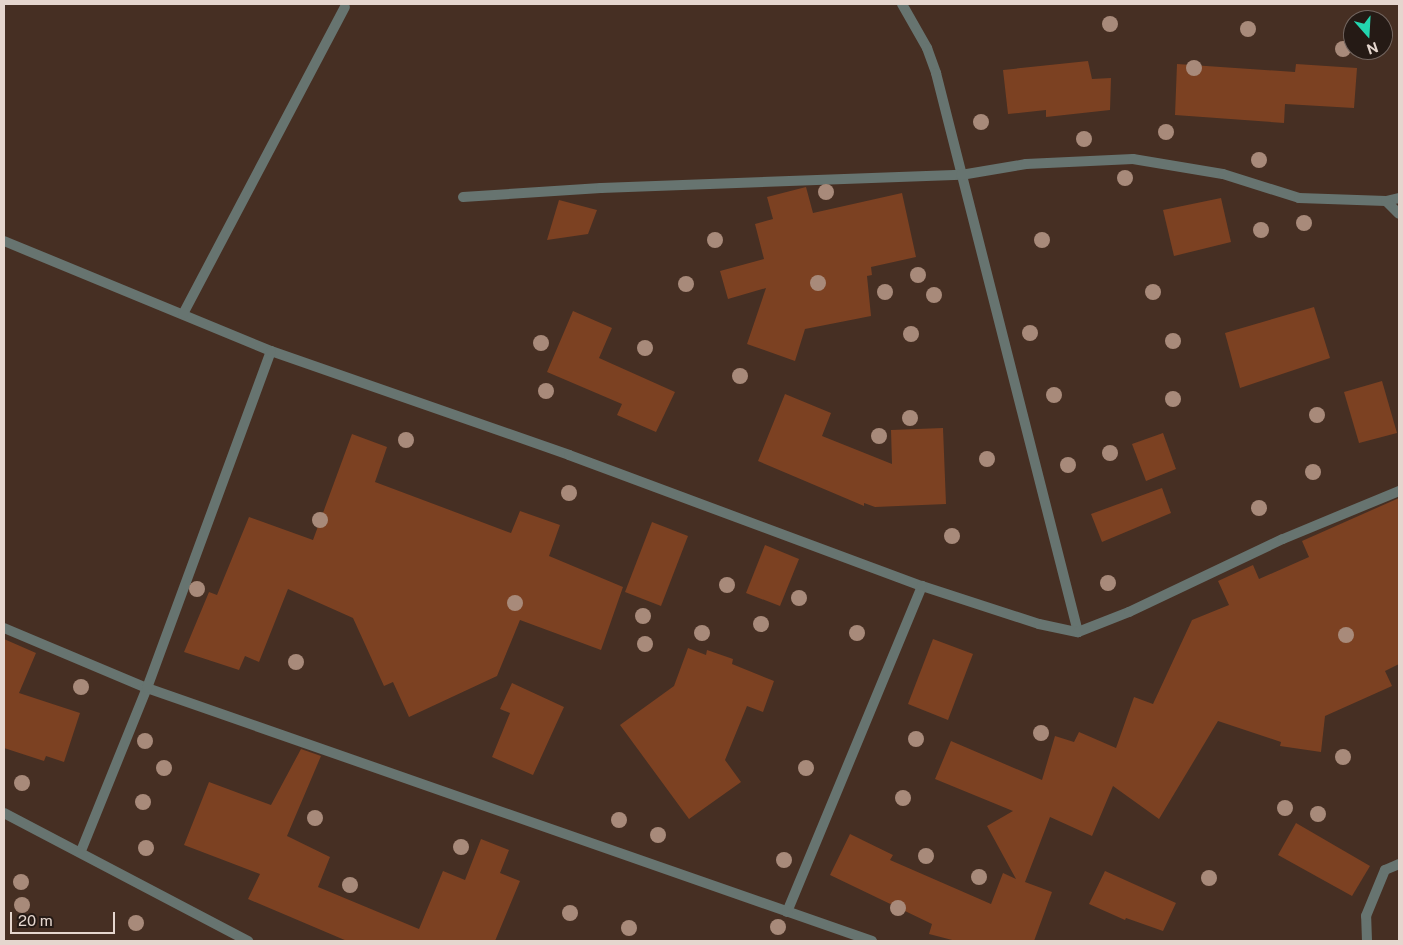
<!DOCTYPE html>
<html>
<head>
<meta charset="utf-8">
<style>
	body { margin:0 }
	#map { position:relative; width:1403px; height:945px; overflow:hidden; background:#462f23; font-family:"Public Sans",sans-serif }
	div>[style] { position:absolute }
	.building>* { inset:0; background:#7c4122 }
	.minor>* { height:10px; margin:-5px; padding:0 5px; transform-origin:5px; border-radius:5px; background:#677470 }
	.tertiary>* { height:10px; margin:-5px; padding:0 5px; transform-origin:5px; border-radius:5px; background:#677470 }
	.trees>* { width:16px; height:16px; margin:-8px; border-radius:50%; background:#a88a7a }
	span { translate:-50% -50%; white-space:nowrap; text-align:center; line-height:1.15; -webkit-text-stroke:4.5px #251a15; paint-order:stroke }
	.frame { position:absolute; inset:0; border:5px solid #e5d6ce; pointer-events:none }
	.north { position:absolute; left:1343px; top:10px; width:50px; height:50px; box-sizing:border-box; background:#251a15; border:1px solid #72655f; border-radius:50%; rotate:161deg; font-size:14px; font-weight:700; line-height:20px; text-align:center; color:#e5d6ce }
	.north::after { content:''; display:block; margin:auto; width:18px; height:22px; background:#23d5af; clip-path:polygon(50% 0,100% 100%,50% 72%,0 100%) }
	.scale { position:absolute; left:10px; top:912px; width:105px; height:22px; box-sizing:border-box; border:2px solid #e5d6ce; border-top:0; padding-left:6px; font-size:15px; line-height:18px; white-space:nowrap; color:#e5d6ce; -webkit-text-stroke:4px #251a15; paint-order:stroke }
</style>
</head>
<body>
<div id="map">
	<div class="building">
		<div style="clip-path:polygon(1088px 61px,1092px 79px,1111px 78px,1110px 110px,1046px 117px,1046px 110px,1008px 114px,1003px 70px)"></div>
		<div style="clip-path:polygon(1177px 64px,1295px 72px,1296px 64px,1357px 68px,1354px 108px,1285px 104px,1284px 123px,1175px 115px)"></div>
		<div style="clip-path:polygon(806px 187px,813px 213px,902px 193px,916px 257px,871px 267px,872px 275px,867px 276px,871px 316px,805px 329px,795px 361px,747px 344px,766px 288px,728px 299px,720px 271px,764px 259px,755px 224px,773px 219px,767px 197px)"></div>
		<div style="clip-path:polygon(1221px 198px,1231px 242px,1174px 256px,1163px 210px)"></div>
		<div style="clip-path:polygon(559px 200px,597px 210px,588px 234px,547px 240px)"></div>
		<div style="clip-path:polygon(1314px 307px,1330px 358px,1240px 388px,1225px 333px)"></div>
		<div style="clip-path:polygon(573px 311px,612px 328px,599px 358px,675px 392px,656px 432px,617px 415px,622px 404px,547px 372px)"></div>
		<div style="clip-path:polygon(1382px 381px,1397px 433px,1359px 443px,1344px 392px)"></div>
		<div style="clip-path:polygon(785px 394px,831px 413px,822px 436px,892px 464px,891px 430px,943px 428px,946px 504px,875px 507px,864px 503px,864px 506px,758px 461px)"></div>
		<div style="clip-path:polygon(1163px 433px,1176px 469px,1146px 481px,1132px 444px)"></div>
		<div style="clip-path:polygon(352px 434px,387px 447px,375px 482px,511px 533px,520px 511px,560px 525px,549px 556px,623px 587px,601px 650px,520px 620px,497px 676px,409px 717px,393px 682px,384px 686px,353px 618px,288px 589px,259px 662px,245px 656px,239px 670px,184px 652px,209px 592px,217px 595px,249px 517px,313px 540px)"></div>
		<div style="clip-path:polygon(1162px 488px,1171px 513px,1102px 542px,1091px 514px)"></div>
		<div style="clip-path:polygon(1399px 498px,1399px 664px,1385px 671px,1392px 686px,1325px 716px,1321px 752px,1280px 746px,1281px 742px,1218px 721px,1159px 819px,1113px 786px,1092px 836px,1050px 817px,1025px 882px,1052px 892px,1034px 941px,956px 941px,929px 934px,932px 924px,830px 875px,850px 834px,893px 855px,890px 860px,991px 904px,1003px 873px,1016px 879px,987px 826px,1013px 811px,935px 779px,951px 741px,1042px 780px,1055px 736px,1074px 742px,1079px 732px,1116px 748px,1134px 697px,1153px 704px,1192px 620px,1229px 605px,1218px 581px,1253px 565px,1259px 579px,1309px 557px,1302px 541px)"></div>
		<div style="clip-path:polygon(652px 522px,688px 536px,661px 606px,625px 592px)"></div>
		<div style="clip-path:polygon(765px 545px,799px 559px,780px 606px,746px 593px)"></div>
		<div style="clip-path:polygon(4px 639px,36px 653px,19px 693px,80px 713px,64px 762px,46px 756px,44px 761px,4px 748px)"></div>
		<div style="clip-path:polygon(933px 639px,973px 654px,948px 720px,908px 704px)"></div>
		<div style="clip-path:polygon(688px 648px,706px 655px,707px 650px,733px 659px,732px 664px,774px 681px,763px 712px,747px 706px,725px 760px,741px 782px,689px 819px,620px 725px,674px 686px)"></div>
		<div style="clip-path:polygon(512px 683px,564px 707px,533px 775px,492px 757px,510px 713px,500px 709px)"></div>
		<div style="clip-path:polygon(301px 749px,321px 756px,287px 836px,330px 857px,318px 887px,419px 929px,443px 871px,465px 880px,481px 839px,509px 850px,500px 873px,520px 881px,495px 941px,347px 941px,248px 899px,260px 874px,184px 845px,209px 782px,271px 805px)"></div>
		<div style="clip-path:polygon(1296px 823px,1370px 866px,1352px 896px,1278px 855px)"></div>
		<div style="clip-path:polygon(1105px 871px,1176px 903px,1163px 931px,1126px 918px,1125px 920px,1089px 904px)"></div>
	</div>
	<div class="minor">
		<div style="left:902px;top:4px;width:51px;rotate:60.4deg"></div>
		<div style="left:927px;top:48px;width:27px;rotate:70deg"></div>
		<div style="left:936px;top:73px;width:577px;rotate:75.75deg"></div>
		<div style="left:463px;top:197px;width:138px;rotate:-3.7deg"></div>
		<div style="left:601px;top:188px;width:360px;rotate:-2.1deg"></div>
		<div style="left:961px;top:175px;width:66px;rotate:-9.6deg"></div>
		<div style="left:1026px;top:164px;width:107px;rotate:-2.7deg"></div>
		<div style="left:1133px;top:159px;width:91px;rotate:9.5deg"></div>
		<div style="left:1223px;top:174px;width:80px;rotate:17.5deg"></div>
		<div style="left:1299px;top:198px;width:87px;rotate:2deg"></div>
		<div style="left:1386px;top:201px;width:13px;rotate:-13deg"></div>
		<div style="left:1386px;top:201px;width:18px;rotate:45deg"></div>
		<div style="left:4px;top:241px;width:289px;rotate:22.4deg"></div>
		<div style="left:271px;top:351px;width:316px;rotate:19.2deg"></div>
		<div style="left:569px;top:455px;width:377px;rotate:20.4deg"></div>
		<div style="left:922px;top:586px;width:123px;rotate:18deg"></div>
		<div style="left:1039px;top:624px;width:40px;rotate:12deg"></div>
		<div style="left:1078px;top:632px;width:55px;rotate:-21.4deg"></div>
		<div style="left:1129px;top:612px;width:170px;rotate:-25.4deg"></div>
		<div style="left:1283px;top:539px;width:126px;rotate:-22.5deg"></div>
		<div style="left:183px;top:314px;width:347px;rotate:-62.2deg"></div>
		<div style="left:4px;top:628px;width:155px;rotate:22.8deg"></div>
		<div style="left:147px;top:688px;width:768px;rotate:19.24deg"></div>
		<div style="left:81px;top:851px;width:176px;rotate:-68deg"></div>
		<div style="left:147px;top:688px;width:359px;rotate:-69.8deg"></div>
		<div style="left:787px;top:912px;width:353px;rotate:-67.5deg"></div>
		<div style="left:1367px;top:941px;width:25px;rotate:-92deg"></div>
		<div style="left:1366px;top:916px;width:50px;rotate:-67.6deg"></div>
		<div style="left:1385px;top:870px;width:15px;rotate:-23deg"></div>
	</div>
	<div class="tertiary">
		<div style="left:4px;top:813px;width:276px;rotate:27.7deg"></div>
	</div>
	<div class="trees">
		<div style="left:1110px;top:24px"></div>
		<div style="left:1248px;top:29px"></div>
		<div style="left:1343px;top:49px"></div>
		<div style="left:1194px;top:68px"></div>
		<div style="left:981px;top:122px"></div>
		<div style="left:1166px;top:132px"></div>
		<div style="left:1084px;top:139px"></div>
		<div style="left:1259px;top:160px"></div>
		<div style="left:1125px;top:178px"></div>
		<div style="left:826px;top:192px"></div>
		<div style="left:1304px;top:223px"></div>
		<div style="left:1261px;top:230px"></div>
		<div style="left:715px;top:240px"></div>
		<div style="left:1042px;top:240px"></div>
		<div style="left:918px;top:275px"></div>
		<div style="left:818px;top:283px"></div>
		<div style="left:686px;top:284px"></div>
		<div style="left:885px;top:292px"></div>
		<div style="left:1153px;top:292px"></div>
		<div style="left:934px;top:295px"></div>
		<div style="left:1030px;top:333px"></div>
		<div style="left:911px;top:334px"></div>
		<div style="left:1173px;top:341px"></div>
		<div style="left:541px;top:343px"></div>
		<div style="left:645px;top:348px"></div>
		<div style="left:740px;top:376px"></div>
		<div style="left:546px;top:391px"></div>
		<div style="left:1054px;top:395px"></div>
		<div style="left:1173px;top:399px"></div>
		<div style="left:1317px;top:415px"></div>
		<div style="left:910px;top:418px"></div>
		<div style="left:879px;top:436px"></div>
		<div style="left:406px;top:440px"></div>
		<div style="left:1110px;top:453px"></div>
		<div style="left:987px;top:459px"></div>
		<div style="left:1068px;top:465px"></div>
		<div style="left:1313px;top:472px"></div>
		<div style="left:569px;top:493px"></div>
		<div style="left:1259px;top:508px"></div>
		<div style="left:320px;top:520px"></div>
		<div style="left:952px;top:536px"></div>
		<div style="left:1108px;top:583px"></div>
		<div style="left:727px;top:585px"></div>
		<div style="left:197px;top:589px"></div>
		<div style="left:799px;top:598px"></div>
		<div style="left:515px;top:603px"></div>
		<div style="left:643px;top:616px"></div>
		<div style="left:761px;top:624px"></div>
		<div style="left:702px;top:633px"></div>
		<div style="left:857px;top:633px"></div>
		<div style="left:1346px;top:635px"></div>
		<div style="left:645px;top:644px"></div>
		<div style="left:296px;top:662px"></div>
		<div style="left:81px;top:687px"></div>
		<div style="left:1041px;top:733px"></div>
		<div style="left:916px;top:739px"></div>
		<div style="left:145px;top:741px"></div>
		<div style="left:1343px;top:757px"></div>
		<div style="left:164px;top:768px"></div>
		<div style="left:806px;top:768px"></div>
		<div style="left:22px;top:783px"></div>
		<div style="left:903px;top:798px"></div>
		<div style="left:143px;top:802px"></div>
		<div style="left:1285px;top:808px"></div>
		<div style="left:1318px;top:814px"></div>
		<div style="left:315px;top:818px"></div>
		<div style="left:619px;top:820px"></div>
		<div style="left:658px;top:835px"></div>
		<div style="left:461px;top:847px"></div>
		<div style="left:146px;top:848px"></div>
		<div style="left:926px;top:856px"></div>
		<div style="left:784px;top:860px"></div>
		<div style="left:979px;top:877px"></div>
		<div style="left:1209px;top:878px"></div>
		<div style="left:21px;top:882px"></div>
		<div style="left:350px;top:885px"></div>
		<div style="left:22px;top:905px"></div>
		<div style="left:898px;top:908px"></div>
		<div style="left:570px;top:913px"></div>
		<div style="left:136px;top:923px"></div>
		<div style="left:778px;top:927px"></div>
		<div style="left:629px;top:928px"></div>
	</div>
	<div class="frame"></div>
	<div class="north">N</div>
	<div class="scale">20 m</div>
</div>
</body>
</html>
